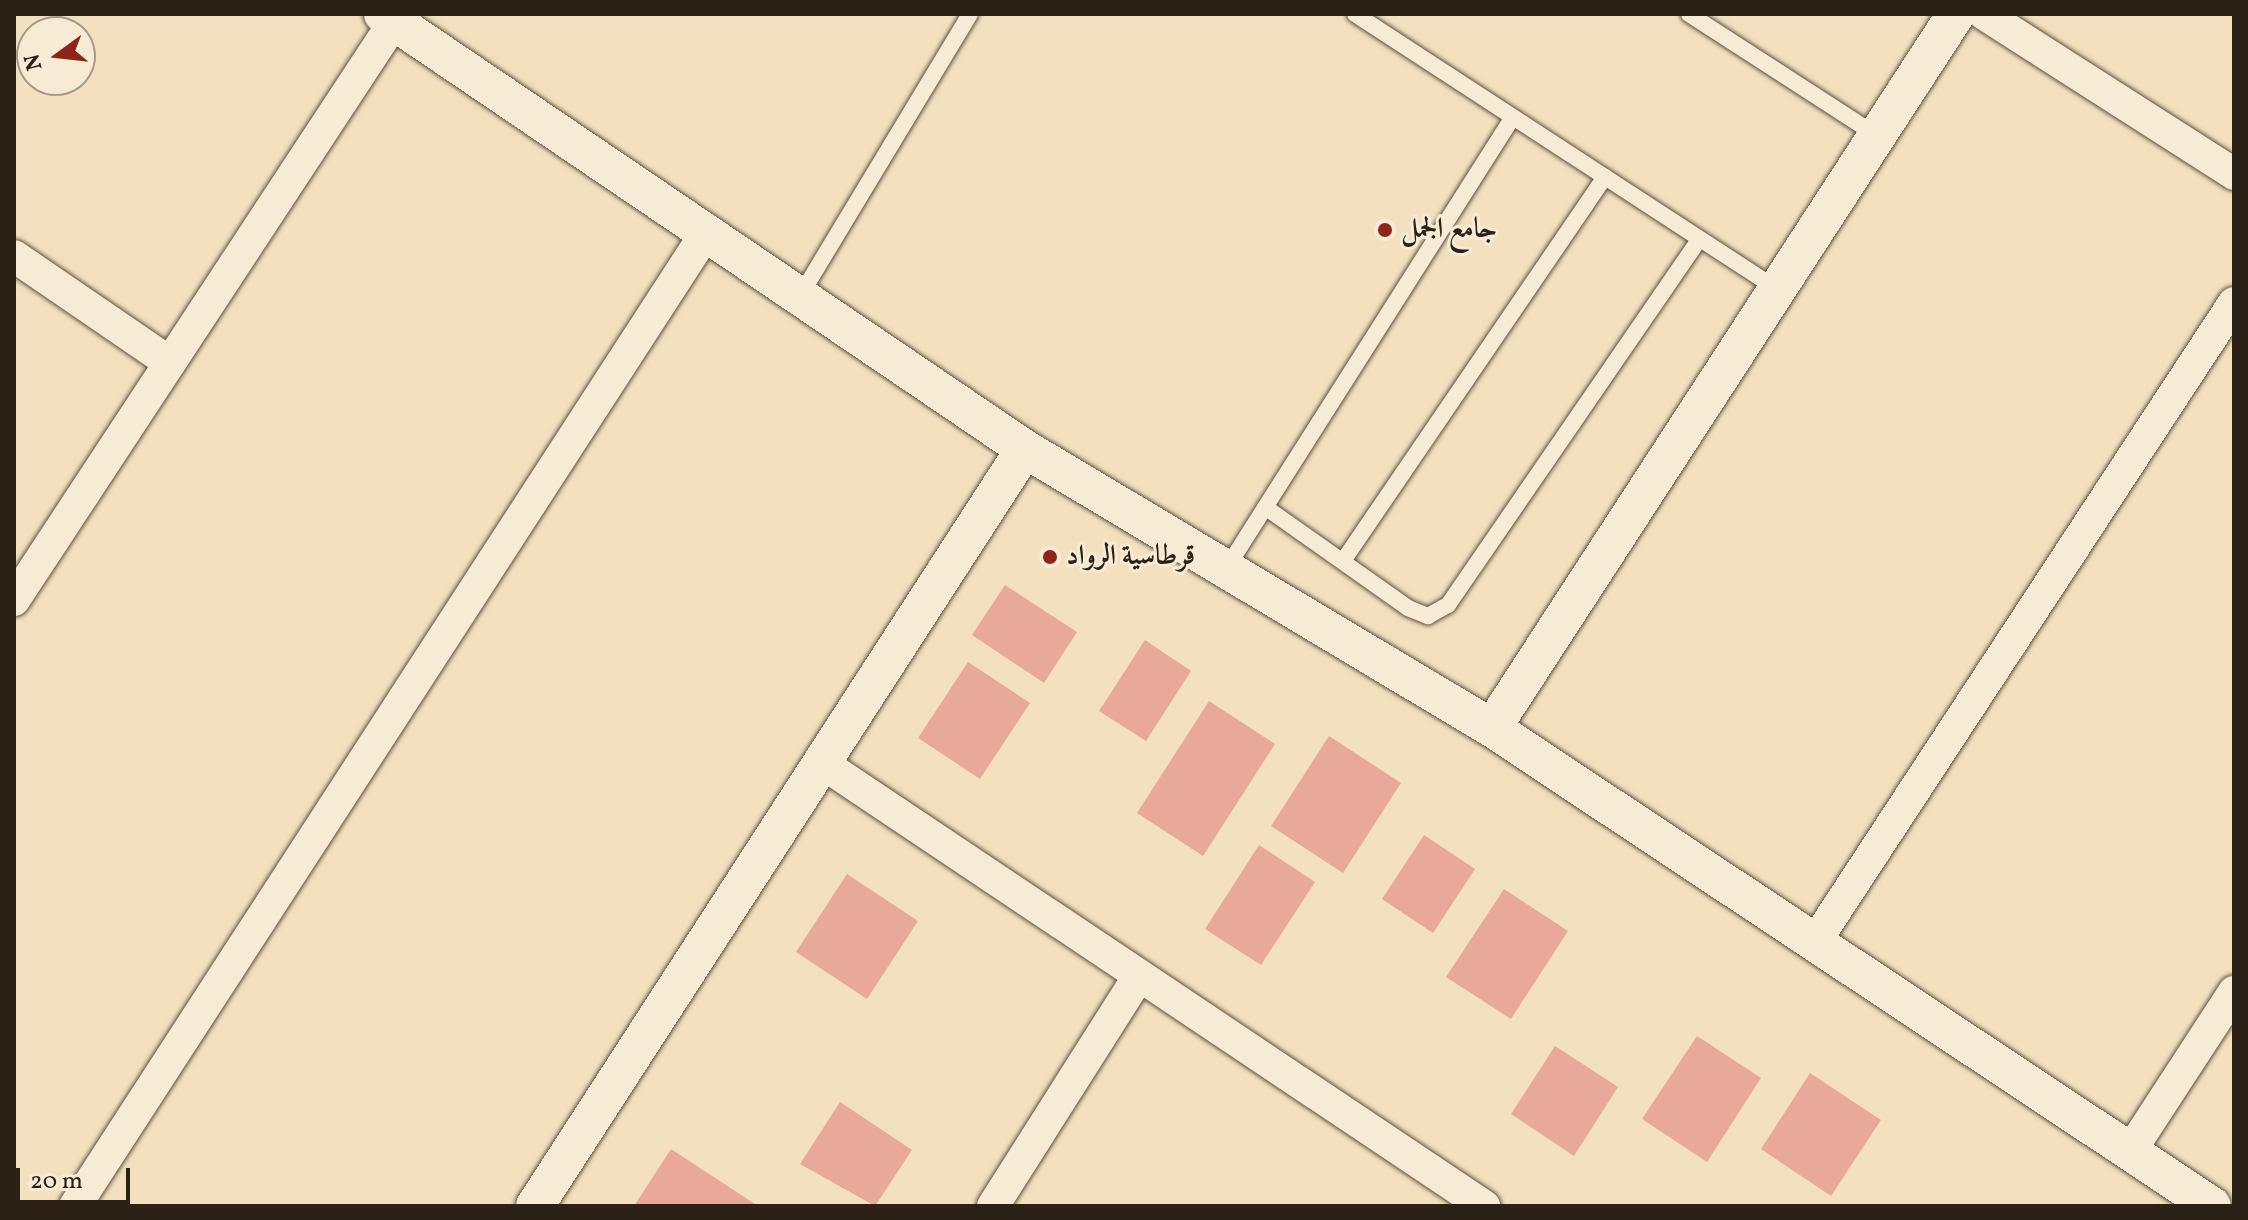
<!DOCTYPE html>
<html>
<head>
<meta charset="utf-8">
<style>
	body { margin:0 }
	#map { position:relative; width:2248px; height:1220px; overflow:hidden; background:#f2e0be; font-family:Vollkorn,Amiri,serif }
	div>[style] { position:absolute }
	.building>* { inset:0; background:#e8a99b }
	.roads { filter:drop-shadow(0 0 2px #5d5141) drop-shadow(0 0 2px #5d5141) }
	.service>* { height:16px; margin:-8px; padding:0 8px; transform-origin:8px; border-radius:8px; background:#f7ebd5 }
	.minor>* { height:32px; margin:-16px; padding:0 16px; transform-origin:16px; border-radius:16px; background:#f7ebd5 }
	.tertiary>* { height:38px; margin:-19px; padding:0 19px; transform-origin:19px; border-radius:19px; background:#f7ebd5 }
	.dots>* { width:22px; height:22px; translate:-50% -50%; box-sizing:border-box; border:4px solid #f7ebd5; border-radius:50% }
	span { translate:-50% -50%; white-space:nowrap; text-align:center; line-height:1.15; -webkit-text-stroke:6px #f7ebd5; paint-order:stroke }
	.poi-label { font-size:28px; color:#2b2117; font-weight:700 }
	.left { translate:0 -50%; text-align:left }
	.frame { position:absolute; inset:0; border:16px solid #2b2117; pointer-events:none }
	.north { position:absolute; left:16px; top:16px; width:80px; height:80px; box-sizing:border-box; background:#f7ebd5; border:2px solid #a59a89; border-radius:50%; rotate:255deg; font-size:22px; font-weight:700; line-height:32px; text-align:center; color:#2b2117 }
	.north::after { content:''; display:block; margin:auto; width:28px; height:36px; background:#8f2418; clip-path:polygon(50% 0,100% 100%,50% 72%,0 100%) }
	.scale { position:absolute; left:16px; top:1168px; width:114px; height:36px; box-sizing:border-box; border:4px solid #2b2117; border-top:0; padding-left:10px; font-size:24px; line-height:28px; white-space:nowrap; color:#2b2117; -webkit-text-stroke:6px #f7ebd5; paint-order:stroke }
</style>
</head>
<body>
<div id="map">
	<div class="building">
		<div style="clip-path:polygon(1005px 585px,1077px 632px,1044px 683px,972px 635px)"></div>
		<div style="clip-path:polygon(1145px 640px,1191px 671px,1146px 741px,1099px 711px)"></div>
		<div style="clip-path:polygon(968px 662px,1030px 703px,980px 779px,918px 738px)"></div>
		<div style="clip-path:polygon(1209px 701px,1275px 744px,1203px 856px,1137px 813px)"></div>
		<div style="clip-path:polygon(1329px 736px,1401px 783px,1343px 873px,1271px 826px)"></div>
		<div style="clip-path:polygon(1424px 835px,1475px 869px,1433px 933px,1382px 899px)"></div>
		<div style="clip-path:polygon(1259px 845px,1315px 882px,1261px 965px,1205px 929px)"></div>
		<div style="clip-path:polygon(847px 874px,918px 921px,867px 999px,796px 952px)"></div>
		<div style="clip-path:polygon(1504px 889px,1568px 931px,1511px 1019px,1446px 977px)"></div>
		<div style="clip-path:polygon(1697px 1036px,1761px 1078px,1707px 1162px,1642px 1119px)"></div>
		<div style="clip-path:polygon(1555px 1046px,1618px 1087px,1574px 1156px,1511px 1114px)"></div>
		<div style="clip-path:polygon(1810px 1073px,1881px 1120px,1831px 1196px,1761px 1149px)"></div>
		<div style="clip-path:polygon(840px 1102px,912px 1150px,875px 1206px,800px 1164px)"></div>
		<div style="clip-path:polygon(671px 1149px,758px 1206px,634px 1206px)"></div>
	</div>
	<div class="roads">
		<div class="service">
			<div style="left:1355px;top:14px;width:504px;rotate:33.09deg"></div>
			<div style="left:1689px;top:14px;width:223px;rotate:32.9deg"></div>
			<div style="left:800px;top:296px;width:329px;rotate:-58.9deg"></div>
			<div style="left:1265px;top:507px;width:175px;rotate:35.2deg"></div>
			<div style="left:1408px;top:608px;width:22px;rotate:22deg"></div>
			<div style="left:1428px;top:616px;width:23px;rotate:-29deg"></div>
			<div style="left:1448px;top:605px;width:444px;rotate:-55.5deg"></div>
			<div style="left:1343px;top:561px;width:465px;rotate:-55.7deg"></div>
			<div style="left:1226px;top:569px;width:535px;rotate:-57.59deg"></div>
		</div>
		<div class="minor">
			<div style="left:1984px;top:14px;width:297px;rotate:32.6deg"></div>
			<div style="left:14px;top:256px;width:189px;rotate:34.4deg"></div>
			<div style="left:14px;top:600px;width:692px;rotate:-56.68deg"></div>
			<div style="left:822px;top:763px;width:797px;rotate:33.79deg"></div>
			<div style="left:1815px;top:942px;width:764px;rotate:-56.75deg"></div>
			<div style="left:2131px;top:1150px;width:189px;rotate:-56.9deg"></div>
			<div style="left:75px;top:1206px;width:1160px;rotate:-57.04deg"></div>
			<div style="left:993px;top:1206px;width:272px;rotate:-57.6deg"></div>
		</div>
		<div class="tertiary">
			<div style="left:383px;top:14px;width:775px;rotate:34.12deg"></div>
			<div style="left:1025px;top:449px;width:544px;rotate:30.86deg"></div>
			<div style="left:1492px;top:728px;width:864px;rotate:33.58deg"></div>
			<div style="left:1492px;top:728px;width:852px;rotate:-56.98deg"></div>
			<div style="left:535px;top:1206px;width:902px;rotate:-57.09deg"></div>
		</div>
	</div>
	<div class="dots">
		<div style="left:1385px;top:230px;background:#8f2418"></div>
		<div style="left:1050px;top:557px;background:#8f2418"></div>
	</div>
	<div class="poi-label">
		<span class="left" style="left:1401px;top:230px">جامع الجمل</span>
		<span class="left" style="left:1066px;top:557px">قرطاسية الرواد</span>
	</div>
	<div class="frame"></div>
	<div class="north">N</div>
	<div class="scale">20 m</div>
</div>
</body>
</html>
